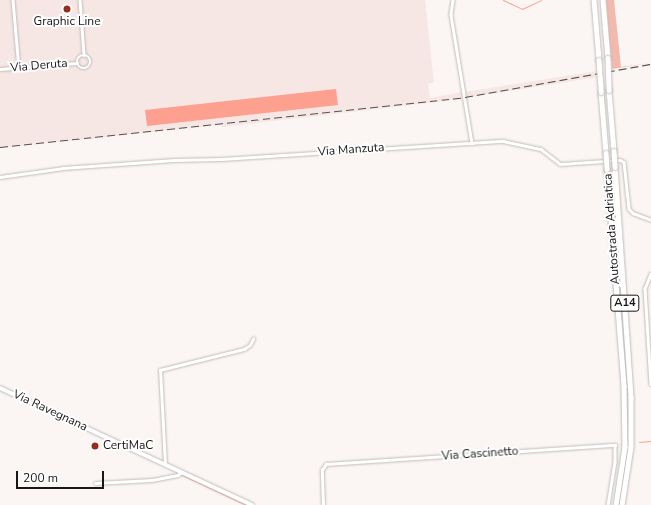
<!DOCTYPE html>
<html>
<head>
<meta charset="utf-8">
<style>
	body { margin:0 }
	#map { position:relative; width:651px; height:505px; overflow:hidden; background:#fbf5f3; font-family:"Nunito Sans",sans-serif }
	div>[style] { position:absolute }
	.built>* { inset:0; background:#f7e7e4 }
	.green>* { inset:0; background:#f4b9ad }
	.water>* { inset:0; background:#fda08f }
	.stream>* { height:1px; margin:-0.5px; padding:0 0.5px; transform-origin:0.5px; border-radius:0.5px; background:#fda08f }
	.roads { filter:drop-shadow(0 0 1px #c2bcba) drop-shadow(0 0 1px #c2bcba) }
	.minor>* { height:2.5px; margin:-1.25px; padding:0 1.25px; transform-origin:1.25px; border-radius:1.25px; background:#fff }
	.minor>.ring { margin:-1.25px; padding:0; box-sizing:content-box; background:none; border:2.5px solid #fff; border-radius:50% }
	.primary>* { height:4px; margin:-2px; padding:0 2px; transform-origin:2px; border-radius:2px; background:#fff }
	.motorway>* { height:4.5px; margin:-2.25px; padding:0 2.25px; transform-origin:2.25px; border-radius:2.25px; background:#fff }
	.rail>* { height:1px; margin-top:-0.5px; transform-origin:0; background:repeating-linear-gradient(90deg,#545050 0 8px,transparent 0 12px) }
	.bridges { filter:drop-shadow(0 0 1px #c2bcba) drop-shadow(0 0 1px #c2bcba) }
	.motorway-bridge>* { height:4.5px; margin:-2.25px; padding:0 2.25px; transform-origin:2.25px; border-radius:2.25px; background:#fff }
	.dots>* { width:11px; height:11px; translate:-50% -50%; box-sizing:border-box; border:2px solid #fff; border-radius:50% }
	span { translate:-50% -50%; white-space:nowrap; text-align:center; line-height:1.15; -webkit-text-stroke:4px #fff; paint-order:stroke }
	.shield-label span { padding:1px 3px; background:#fff; border:1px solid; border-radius:3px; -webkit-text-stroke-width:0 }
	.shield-label { font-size:11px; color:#191616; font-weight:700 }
	.poi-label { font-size:12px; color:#191616 }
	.left { translate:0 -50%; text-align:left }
	.street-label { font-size:12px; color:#191616 }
	.scale { position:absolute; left:16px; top:471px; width:88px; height:18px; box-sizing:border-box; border:2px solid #191616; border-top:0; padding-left:5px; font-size:12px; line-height:14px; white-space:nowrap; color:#191616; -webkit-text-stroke:3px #fff; paint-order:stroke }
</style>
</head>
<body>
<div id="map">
	<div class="built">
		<div style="clip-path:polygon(0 0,425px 0,434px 83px,428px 83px,430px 98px,462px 92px,463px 99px,222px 127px,222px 125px,0 148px)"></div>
		<div style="clip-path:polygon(597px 71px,598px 77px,466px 98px,465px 92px)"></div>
	</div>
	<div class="green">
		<div style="clip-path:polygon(606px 0,614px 0,621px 67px,651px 63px,612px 69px)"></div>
	</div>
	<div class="water">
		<div style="clip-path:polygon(336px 89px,338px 105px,147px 126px,145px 110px)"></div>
	</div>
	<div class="stream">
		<div style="left:503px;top:0;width:21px;rotate:25deg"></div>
		<div style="left:522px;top:9px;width:21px;rotate:-25deg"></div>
		<div style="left:639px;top:442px;width:12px;rotate:-5deg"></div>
		<div style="left:182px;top:475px;width:71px;rotate:25.1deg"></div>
	</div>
	<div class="roads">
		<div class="minor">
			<div style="left:13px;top:0;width:68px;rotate:85deg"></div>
			<div style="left:80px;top:0;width:55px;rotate:85.8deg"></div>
			<div style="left:453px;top:0;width:15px;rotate:98deg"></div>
			<div style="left:451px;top:15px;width:130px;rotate:80.7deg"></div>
			<div class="ring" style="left:77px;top:55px;width:11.5px;height:11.5px"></div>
			<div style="left:0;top:69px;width:77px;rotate:-4.5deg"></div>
			<div style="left:0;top:177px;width:64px;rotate:-8.1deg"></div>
			<div style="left:63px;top:168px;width:111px;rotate:-4.1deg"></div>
			<div style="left:174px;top:160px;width:48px;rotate:-1.2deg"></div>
			<div style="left:222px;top:159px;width:282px;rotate:-3.7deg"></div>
			<div style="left:503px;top:141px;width:39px;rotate:12deg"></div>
			<div style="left:541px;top:149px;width:24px;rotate:38deg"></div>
			<div style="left:560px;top:164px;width:60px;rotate:-3.8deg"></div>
			<div style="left:620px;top:160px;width:4px;rotate:27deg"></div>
			<div style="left:624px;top:162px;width:47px;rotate:83.9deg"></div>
			<div style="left:629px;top:209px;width:6px;rotate:45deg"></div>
			<div style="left:633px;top:213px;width:19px;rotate:21deg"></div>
			<div style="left:651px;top:274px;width:16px;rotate:112deg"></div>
			<div style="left:645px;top:289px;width:95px;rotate:86.4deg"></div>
			<div style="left:165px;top:465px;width:95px;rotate:-93deg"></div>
			<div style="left:160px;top:370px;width:87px;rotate:-14deg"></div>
			<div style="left:244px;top:349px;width:7px;rotate:-34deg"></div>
			<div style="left:250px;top:345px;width:7px;rotate:-63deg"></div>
			<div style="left:95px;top:483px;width:57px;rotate:-3deg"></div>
			<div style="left:152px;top:480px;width:26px;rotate:-11deg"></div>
			<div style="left:178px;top:475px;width:4px;rotate:-45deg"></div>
			<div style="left:323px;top:505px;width:35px;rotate:-92deg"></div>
			<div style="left:322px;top:470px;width:7px;rotate:-56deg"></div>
			<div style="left:326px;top:464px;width:290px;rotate:-3.8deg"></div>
			<div style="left:615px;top:445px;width:17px;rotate:90deg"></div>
			<div style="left:615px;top:462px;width:44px;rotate:99.2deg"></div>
		</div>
		<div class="primary">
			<div style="left:0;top:388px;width:278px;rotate:24.9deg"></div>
		</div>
		<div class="motorway">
			<div style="left:594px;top:0;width:60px;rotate:85.2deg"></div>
			<div style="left:603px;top:0;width:58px;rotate:85.1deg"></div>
			<div style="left:609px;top:90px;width:61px;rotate:85.3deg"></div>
			<div style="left:601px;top:92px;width:61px;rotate:85.3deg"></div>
			<div style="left:615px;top:167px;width:231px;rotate:86deg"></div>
			<div style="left:631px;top:397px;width:50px;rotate:90deg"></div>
			<div style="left:631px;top:447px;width:59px;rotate:98.8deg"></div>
			<div style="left:607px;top:169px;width:218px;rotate:85.5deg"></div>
			<div style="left:624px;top:386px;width:61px;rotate:89.1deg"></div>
			<div style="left:625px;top:447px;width:59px;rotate:98.8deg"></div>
		</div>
	</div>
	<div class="rail">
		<div style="left:0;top:147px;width:468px;rotate:-6.1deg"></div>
		<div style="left:465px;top:97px;width:189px;rotate:-10.1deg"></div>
	</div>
	<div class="bridges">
		<div class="motorway-bridge">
			<div style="left:608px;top:58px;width:32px;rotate:88deg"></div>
			<div style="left:599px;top:60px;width:32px;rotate:86deg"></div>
			<div style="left:614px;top:151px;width:16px;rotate:86deg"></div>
			<div style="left:606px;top:153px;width:16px;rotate:86deg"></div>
		</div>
	</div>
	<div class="dots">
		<div style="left:67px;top:9px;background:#962c1d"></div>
		<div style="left:95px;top:446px;background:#962c1d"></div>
	</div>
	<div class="shield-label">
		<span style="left:625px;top:303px">A14</span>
	</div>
	<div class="poi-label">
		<span style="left:67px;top:22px">Graphic Line</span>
		<span class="left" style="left:103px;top:446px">CertiMaC</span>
	</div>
	<div class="street-label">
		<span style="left:39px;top:66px;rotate:-5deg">Via Deruta</span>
		<span style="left:351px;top:150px;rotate:-4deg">Via Manzuta</span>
		<span style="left:612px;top:229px;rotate:-94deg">Autostrada Adriatica</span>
		<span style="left:50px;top:411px;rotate:25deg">Via Ravegnana</span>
		<span style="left:480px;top:454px;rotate:-4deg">Via Cascinetto</span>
	</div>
	<div class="scale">200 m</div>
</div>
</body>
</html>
